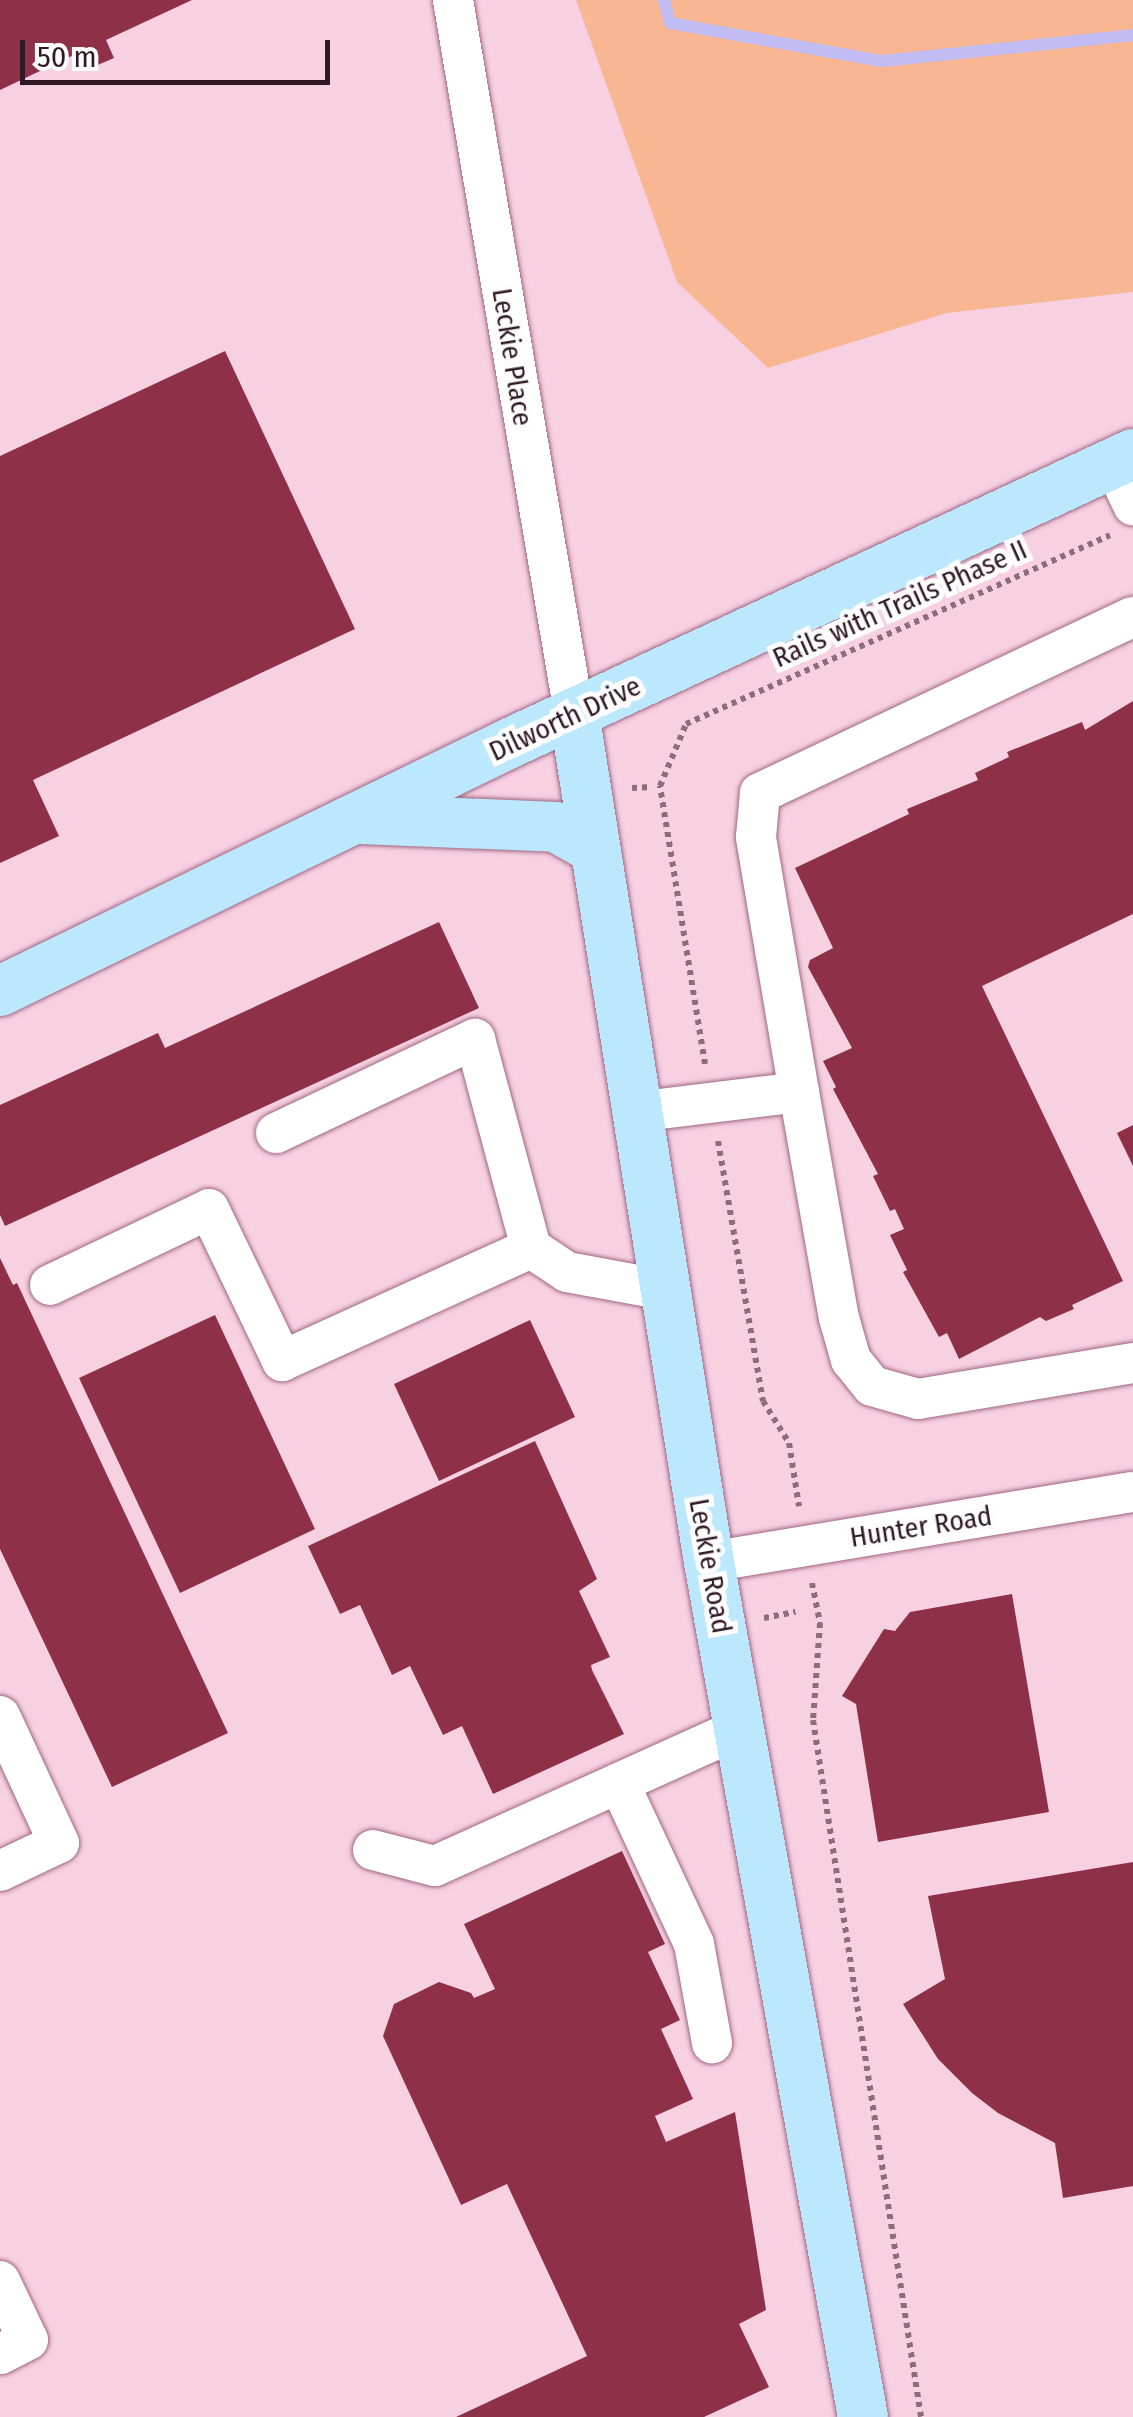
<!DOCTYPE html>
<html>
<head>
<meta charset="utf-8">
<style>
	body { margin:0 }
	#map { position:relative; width:1133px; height:2417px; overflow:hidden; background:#f7d0e2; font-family:"Fira Sans Condensed",sans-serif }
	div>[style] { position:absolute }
	.green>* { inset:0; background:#f9b693 }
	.stream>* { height:12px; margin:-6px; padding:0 6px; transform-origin:6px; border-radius:6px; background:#c1bdf4 }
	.building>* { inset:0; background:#8e3048 }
	.path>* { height:6px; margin-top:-3px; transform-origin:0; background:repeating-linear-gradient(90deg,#8c6d7c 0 5px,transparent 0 10px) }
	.roads { filter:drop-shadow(0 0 2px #a06783) drop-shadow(0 0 2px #a06783) }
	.minor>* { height:40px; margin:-20px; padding:0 20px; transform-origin:20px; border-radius:20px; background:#fff }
	.major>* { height:50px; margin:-25px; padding:0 25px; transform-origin:25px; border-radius:25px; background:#bbe8fd }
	span { translate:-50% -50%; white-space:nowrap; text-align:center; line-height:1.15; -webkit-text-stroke:10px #fdfdfd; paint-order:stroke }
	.street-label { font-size:28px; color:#301925 }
	.scale { position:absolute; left:20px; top:40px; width:310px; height:45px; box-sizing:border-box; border:5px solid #301925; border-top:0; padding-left:12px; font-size:30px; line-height:35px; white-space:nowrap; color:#301925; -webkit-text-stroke:8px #fdfdfd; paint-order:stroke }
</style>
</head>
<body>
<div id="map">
	<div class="green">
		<div style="clip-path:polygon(576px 0,1133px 0,1133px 292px,947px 313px,768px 368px,677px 282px)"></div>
	</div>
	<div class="stream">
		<div style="left:664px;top:0;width:24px;rotate:75deg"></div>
		<div style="left:670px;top:23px;width:215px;rotate:10.2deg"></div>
		<div style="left:882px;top:61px;width:252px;rotate:-5.9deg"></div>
	</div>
	<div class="building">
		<div style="clip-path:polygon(0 0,192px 0,106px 40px,114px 58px,86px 70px,78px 53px,0 90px)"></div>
		<div style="clip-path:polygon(225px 351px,355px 629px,33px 780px,59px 836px,0 863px,0 456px)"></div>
		<div style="clip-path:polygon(1133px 701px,1133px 914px,982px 986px,1123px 1281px,1072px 1305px,1074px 1309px,1046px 1321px,1040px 1317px,959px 1359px,947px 1333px,939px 1337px,903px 1272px,907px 1270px,890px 1235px,904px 1229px,895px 1209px,890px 1211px,873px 1176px,878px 1174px,833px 1089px,836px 1087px,823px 1061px,852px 1048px,808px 967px,810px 960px,833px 948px,795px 868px,909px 814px,907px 809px,978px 780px,975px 773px,1009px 757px,1007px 752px,1082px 722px,1085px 730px)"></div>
		<div style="clip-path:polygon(439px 922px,479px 1008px,5px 1226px,0 1215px,0 1105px,158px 1033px,165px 1048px)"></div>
		<div style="clip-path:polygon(1133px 1125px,1133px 1166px,1117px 1133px)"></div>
		<div style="clip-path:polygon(0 1258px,13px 1285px,17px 1283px,228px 1733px,112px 1787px,0 1549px)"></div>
		<div style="clip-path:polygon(215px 1315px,315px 1529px,180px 1593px,79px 1378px)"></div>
		<div style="clip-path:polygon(530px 1320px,575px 1417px,439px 1481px,394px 1384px)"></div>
		<div style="clip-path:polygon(535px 1441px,597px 1579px,579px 1591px,610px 1657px,591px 1665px,592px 1670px,624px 1734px,493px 1794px,462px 1726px,443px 1735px,410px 1666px,392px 1675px,360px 1605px,340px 1614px,308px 1546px)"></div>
		<div style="clip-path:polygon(1012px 1594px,1049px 1812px,878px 1842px,856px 1704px,842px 1696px,884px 1629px,895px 1631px,910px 1612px)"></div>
		<div style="clip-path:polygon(622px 1851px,665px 1944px,648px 1952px,680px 2020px,661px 2029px,693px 2099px,655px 2116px,666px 2142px,735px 2112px,766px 2310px,739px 2324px,769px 2387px,704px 2417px,456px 2417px,587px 2356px,507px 2184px,461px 2205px,383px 2036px,394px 2004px,439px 1982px,471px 1993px,474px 1998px,495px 1989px,464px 1924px)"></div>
		<div style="clip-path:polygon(1133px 1862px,1133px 2186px,1063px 2198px,1055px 2143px,998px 2113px,972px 2093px,938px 2059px,903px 2004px,945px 1979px,928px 1896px)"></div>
	</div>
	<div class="path">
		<div style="left:632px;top:788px;width:18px;rotate:-3deg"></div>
		<div style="left:705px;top:1064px;width:282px;rotate:-99.2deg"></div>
		<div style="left:660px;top:786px;width:67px;rotate:-67.2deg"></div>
		<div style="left:686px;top:724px;width:464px;rotate:-24deg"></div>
		<div style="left:718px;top:1141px;width:264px;rotate:80.2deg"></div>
		<div style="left:763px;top:1401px;width:49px;rotate:58.2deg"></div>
		<div style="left:789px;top:1443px;width:64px;rotate:81deg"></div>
		<div style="left:812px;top:1583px;width:41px;rotate:78.7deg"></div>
		<div style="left:820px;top:1623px;width:97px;rotate:94.1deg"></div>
		<div style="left:813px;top:1720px;width:705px;rotate:81.19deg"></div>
		<div style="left:764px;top:1618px;width:32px;rotate:-11deg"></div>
	</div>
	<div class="roads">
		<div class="minor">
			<div style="left:453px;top:0;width:723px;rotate:80.37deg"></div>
			<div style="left:1113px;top:463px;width:47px;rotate:64.5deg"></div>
			<div style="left:799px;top:1092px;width:230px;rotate:80deg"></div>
			<div style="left:839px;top:1318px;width:44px;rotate:74.1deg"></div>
			<div style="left:851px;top:1360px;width:33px;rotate:51deg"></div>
			<div style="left:872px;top:1386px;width:48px;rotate:15.8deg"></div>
			<div style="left:918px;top:1399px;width:218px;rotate:-9.5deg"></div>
			<div style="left:636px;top:1112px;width:164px;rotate:-7deg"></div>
			<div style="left:799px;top:1092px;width:259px;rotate:-99.6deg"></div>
			<div style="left:756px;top:837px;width:44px;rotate:-84.8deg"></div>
			<div style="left:760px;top:793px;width:412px;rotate:-25.3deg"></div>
			<div style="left:276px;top:1133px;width:220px;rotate:-25.3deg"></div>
			<div style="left:475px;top:1039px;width:216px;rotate:75deg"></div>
			<div style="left:50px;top:1285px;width:176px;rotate:-25.5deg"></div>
			<div style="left:209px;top:1209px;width:169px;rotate:64.3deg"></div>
			<div style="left:282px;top:1361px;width:273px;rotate:-24.4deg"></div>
			<div style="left:531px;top:1248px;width:43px;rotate:33.7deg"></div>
			<div style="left:567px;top:1272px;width:100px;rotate:10.4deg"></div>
			<div style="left:709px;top:1562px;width:430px;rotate:-9.4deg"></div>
			<div style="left:0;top:1716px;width:140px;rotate:65.1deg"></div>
			<div style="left:59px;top:1843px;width:65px;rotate:154.6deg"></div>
			<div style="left:619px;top:1783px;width:178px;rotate:65deg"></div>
			<div style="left:694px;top:1944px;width:101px;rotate:79.7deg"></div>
			<div style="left:373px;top:1850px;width:64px;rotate:14.5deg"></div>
			<div style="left:435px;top:1866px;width:333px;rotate:-24.3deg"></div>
			<div style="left:0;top:2281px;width:65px;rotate:64.6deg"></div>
			<div style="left:28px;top:2340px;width:31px;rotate:153deg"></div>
		</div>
		<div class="major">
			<div style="left:574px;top:713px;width:860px;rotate:80.97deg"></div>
			<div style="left:709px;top:1562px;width:869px;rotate:79.79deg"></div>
			<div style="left:360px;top:819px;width:196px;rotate:2.3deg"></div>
			<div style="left:556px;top:827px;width:43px;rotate:29.6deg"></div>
			<div style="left:0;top:991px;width:567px;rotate:-25.93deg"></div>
			<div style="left:510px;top:743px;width:687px;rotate:-24.89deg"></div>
		</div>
	</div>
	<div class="street-label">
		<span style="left:512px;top:357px;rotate:81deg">Leckie Place</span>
		<span style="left:900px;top:604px;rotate:-24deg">Rails with Trails Phase II</span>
		<span style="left:565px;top:719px;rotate:-25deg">Dilworth Drive</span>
		<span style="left:921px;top:1527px;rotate:-9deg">Hunter Road</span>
		<span style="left:710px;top:1566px;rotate:80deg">Leckie Road</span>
	</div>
	<div class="scale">50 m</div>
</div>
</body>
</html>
